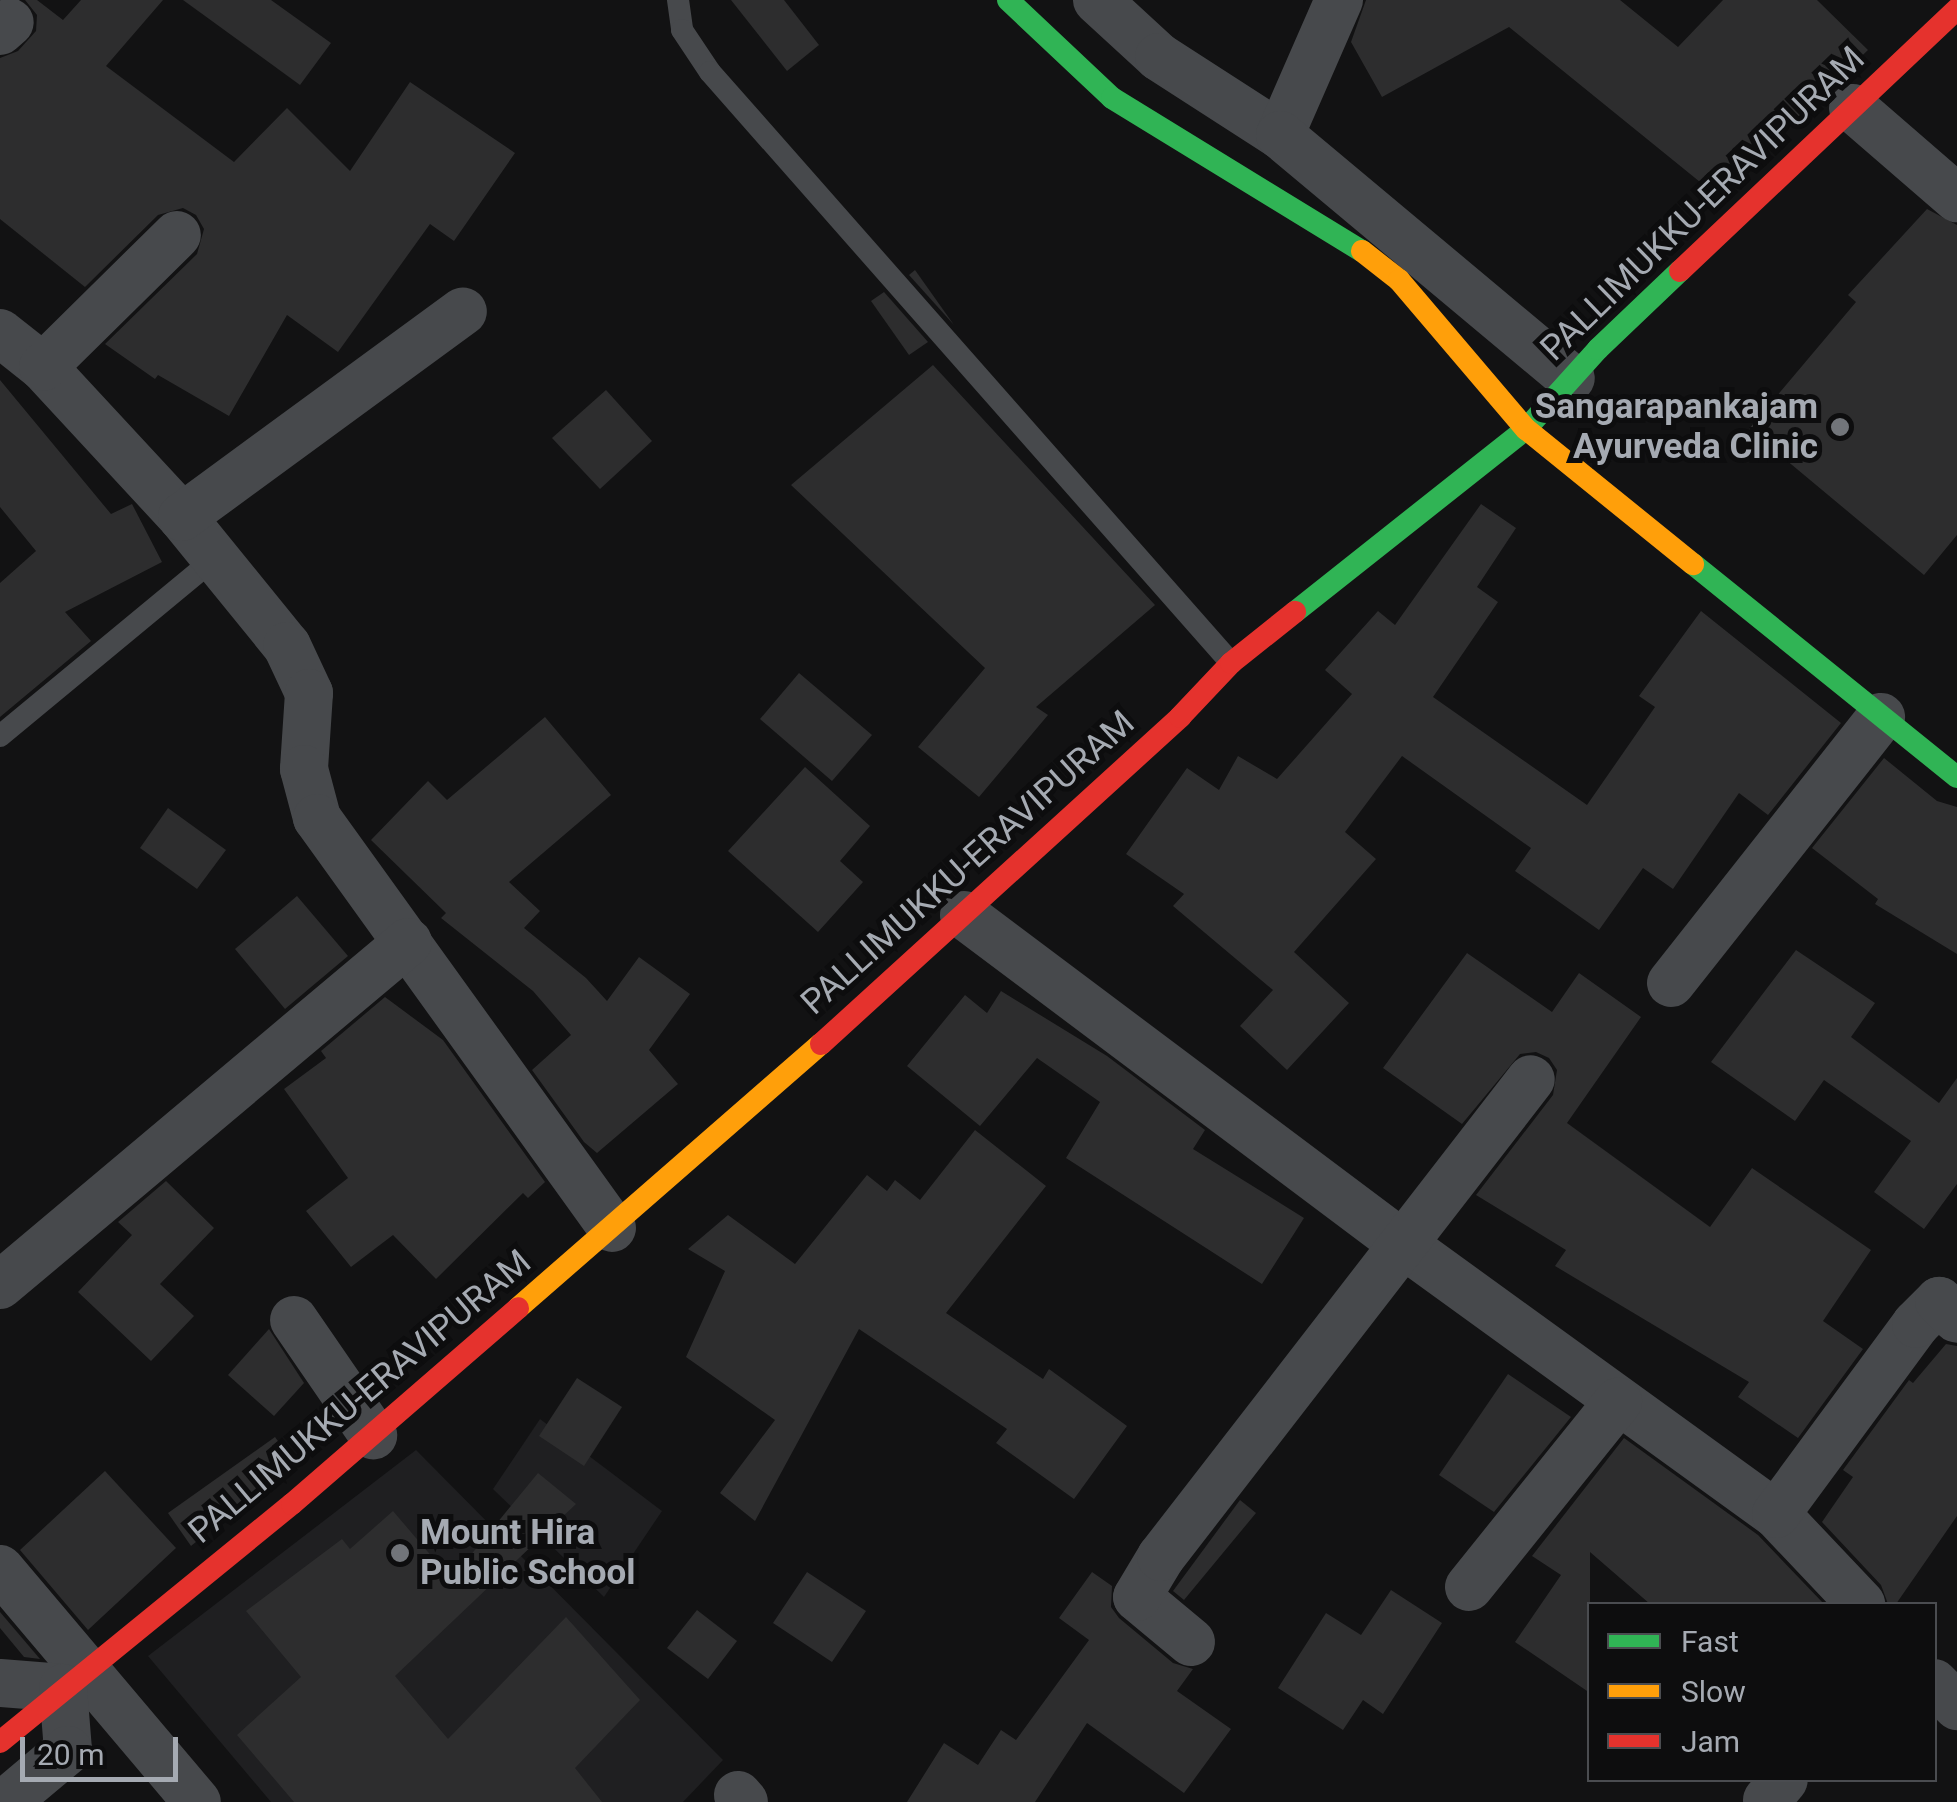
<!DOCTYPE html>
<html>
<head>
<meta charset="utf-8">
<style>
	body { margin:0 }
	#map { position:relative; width:1957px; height:1802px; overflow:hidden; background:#121213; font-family:Roboto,sans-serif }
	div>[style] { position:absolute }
	.built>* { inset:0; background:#1f1f21 }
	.building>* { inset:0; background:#2d2d2e }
	.lane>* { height:22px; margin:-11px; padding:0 11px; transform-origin:11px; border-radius:11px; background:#47494c }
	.street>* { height:48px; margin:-24px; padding:0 24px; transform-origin:24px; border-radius:24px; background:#47494c }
	.fast>* { height:22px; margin:-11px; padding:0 11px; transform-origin:11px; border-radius:11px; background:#30b455 }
	.slow>* { height:22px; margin:-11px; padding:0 11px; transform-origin:11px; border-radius:11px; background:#ff9f0a }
	.jam>* { height:22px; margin:-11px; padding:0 11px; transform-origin:11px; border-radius:11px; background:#e5322d }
	.dots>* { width:28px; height:28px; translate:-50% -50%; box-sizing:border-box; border:5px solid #0d0d0e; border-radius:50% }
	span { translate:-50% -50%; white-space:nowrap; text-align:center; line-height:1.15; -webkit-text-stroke:10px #0d0d0e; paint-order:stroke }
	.street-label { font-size:35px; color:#a5aab2 }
	.poi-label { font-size:35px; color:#a5aab2; font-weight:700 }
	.right { translate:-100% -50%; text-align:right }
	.left { translate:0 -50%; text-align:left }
	.legend { position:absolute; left:1587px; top:1602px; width:350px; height:180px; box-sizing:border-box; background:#0d0d0e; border:2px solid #4a4c50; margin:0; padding:12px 18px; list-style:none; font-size:30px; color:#a5aab2 }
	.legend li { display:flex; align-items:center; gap:20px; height:50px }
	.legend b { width:50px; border:2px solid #4a4c50 }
	.scale { position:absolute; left:20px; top:1737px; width:158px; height:45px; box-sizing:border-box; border:5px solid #a5aab2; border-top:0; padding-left:12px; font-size:30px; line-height:35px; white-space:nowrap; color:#a5aab2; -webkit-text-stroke:8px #0d0d0e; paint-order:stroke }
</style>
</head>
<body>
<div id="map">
	<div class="built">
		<div style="clip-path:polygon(540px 1419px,662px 1511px,604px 1597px,493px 1489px)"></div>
		<div style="clip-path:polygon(416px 1450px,723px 1760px,683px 1802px,271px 1802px,148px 1656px)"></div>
	</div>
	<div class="building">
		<div style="clip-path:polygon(25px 0,37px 0,63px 20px,81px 0,163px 0,106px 66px,234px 162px,287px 108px,350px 171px,410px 82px,515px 153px,454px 241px,430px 224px,338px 352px,287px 315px,229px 416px,158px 375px,155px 379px,105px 344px,197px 254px,204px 229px,196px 215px,183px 208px,158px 215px,85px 287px,0 219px,0 58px,18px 51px,36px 31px,37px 15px)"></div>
		<div style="clip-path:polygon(183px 0,271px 0,331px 43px,300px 85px)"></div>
		<div style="clip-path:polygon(731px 0,784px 0,819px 45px,787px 71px)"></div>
		<div style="clip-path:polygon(1366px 0,1620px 0,1678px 47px,1723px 0,1817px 0,1868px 50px,1772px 142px,1700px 182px,1509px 27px,1382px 97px,1351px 42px)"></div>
		<div style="clip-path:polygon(1927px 209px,1957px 225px,1957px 535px,1924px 575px,1749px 429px,1856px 302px,1848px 295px)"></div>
		<div style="clip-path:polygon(915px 270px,954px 325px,909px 275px)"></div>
		<div style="clip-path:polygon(884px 292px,928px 342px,909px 355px,871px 301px)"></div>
		<div style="clip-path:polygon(933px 365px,1155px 605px,1036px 707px,1048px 715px,979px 797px,918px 747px,985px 668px,791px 485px)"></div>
		<div style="clip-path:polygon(0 380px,111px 514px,132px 504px,162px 562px,65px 612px,91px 641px,0 717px,0 583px,36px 551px,0 507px)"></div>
		<div style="clip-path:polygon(606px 390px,652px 441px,600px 489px,552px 438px)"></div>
		<div style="clip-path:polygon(1481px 504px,1516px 528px,1477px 587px,1498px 602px,1433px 697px,1587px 805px,1655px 707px,1639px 696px,1701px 611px,1841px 723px,1768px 815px,1739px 793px,1673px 889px,1643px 868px,1599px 930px,1515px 871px,1531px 848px,1402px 756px,1345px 832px,1376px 859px,1294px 952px,1349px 1003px,1287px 1070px,1240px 1026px,1273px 990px,1173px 906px,1184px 894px,1126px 854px,1187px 768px,1219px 790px,1238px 756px,1277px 779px,1352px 694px,1325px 670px,1378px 611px,1395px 625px)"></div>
		<div style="clip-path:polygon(799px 673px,872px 735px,832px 781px,760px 719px)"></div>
		<div style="clip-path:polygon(545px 717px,611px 795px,509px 882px,540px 911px,524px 928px,586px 978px,607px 1001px,639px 957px,690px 994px,649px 1050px,678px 1084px,597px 1153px,584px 1142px,532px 1070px,571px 1035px,533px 991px,441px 918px,446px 913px,371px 840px,428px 781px,447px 800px)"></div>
		<div style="clip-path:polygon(1884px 758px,1937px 801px,1957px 807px,1957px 954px,1875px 904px,1878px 899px,1812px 848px)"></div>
		<div style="clip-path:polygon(805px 767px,870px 826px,840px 861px,863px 882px,818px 932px,728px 851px)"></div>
		<div style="clip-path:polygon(168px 808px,226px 850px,197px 889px,140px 848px)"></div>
		<div style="clip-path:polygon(297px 896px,348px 956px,285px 1009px,235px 949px)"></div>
		<div style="clip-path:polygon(1796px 950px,1875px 1003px,1851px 1037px,1939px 1103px,1957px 1078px,1957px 1184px,1924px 1229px,1874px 1192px,1911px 1141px,1824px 1080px,1795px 1121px,1711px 1062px)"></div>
		<div style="clip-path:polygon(1467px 953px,1552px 1012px,1579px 973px,1641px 1017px,1567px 1123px,1710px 1227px,1752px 1168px,1871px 1250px,1823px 1321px,1863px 1349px,1798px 1438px,1738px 1397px,1749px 1382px,1555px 1266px,1566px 1250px,1476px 1195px,1553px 1095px,1557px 1070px,1549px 1058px,1536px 1052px,1520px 1054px,1462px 1124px,1383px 1068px)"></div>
		<div style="clip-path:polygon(1001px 991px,1107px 1056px,1205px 1130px,1193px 1149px,1304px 1218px,1262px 1284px,1066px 1158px,1100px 1102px,1037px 1058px,980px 1126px,907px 1066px,965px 995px,987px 1013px)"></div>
		<div style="clip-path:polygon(385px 997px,443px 1040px,545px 1182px,528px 1198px,523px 1193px,436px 1279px,393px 1235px,351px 1267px,306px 1211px,348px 1178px,284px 1089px,326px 1058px,321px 1051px)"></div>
		<div style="clip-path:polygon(975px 1130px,1046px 1186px,946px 1313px,1043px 1379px,1049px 1369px,1127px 1426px,1074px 1499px,996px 1443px,1007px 1429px,859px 1329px,755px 1521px,720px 1493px,775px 1420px,686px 1357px,725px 1271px,688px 1249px,728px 1215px,795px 1264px,867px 1175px,887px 1191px,895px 1180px,920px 1200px)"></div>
		<div style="clip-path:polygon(166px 1181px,214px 1228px,160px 1284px,194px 1316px,151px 1361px,78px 1292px,132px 1235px,118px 1222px)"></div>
		<div style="clip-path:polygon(269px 1329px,304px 1383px,274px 1416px,228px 1375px)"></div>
		<div style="clip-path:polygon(1946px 1344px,1957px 1346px,1957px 1516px,1896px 1604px,1888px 1604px,1881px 1585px,1822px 1522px,1853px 1477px,1843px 1470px,1909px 1380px,1913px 1383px)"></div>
		<div style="clip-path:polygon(1508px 1374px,1571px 1417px,1494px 1512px,1439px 1475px)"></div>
		<div style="clip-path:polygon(577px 1378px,622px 1407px,584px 1466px,539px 1436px)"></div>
		<div style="clip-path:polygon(275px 1437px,293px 1462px,191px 1546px,168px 1513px)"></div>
		<div style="clip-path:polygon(1624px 1438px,1758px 1535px,1824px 1604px,1650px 1604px,1590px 1552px,1590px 1693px,1515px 1642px,1561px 1575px,1532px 1556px)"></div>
		<div style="clip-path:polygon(105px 1471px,176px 1548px,88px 1630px,20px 1550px)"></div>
		<div style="clip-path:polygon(538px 1473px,576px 1504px,395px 1676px,448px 1739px,566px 1617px,640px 1700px,575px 1768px,602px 1802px,294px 1802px,237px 1735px,301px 1677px,246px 1611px,342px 1539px,350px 1549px,393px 1511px,451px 1579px)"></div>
		<div style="clip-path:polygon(1240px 1500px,1256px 1513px,1184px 1600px,1173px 1591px)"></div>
		<div style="clip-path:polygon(807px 1572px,866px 1611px,832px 1662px,773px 1623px)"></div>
		<div style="clip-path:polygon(1092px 1572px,1112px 1586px,1111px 1607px,1119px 1618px,1173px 1663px,1193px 1669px,1177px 1691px,1231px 1729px,1184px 1793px,1087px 1723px,1035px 1802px,907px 1802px,944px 1743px,978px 1765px,1001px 1730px,1016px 1740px,1089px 1640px,1059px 1618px)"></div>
		<div style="clip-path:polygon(1391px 1590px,1442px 1623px,1383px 1714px,1363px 1700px,1343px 1730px,1278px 1688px,1326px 1613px,1361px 1635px)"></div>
		<div style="clip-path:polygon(697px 1610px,737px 1641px,708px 1679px,667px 1648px)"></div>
		<div style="clip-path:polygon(0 1612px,40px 1659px,24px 1657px,0 1628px)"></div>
	</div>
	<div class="lane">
		<div style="left:678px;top:0;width:30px;rotate:82deg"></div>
		<div style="left:682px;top:30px;width:50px;rotate:56.3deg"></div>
		<div style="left:710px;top:72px;width:788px;rotate:48.6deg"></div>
		<div style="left:0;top:736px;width:281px;rotate:-39.6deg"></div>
	</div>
	<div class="street">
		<div style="left:1097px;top:0;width:84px;rotate:42.6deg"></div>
		<div style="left:1159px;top:57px;width:144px;rotate:32.8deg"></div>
		<div style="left:1339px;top:0;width:147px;rotate:113.6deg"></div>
		<div style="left:1280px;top:135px;width:379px;rotate:39.9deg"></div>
		<div style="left:0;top:31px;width:13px;rotate:-42deg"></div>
		<div style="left:1853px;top:108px;width:138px;rotate:40.9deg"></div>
		<div style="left:0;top:333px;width:55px;rotate:38.3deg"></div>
		<div style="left:43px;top:367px;width:205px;rotate:47.2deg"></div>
		<div style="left:182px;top:517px;width:166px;rotate:50.9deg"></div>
		<div style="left:287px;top:646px;width:52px;rotate:64.9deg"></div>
		<div style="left:309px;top:693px;width:76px;rotate:93.8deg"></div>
		<div style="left:304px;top:769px;width:51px;rotate:75.1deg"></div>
		<div style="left:317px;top:818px;width:505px;rotate:54.26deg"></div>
		<div style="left:43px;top:367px;width:188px;rotate:-44.6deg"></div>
		<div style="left:182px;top:517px;width:348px;rotate:-36.2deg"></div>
		<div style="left:964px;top:915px;width:550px;rotate:36.87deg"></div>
		<div style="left:1404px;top:1245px;width:459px;rotate:35.9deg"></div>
		<div style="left:1776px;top:1514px;width:124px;rotate:46.6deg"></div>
		<div style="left:1671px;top:983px;width:339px;rotate:-51.7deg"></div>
		<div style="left:0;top:1285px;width:533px;rotate:-40.05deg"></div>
		<div style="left:294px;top:1320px;width:140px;rotate:55.5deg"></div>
		<div style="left:1776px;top:1514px;width:236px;rotate:-53.6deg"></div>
		<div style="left:1916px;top:1324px;width:33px;rotate:-45deg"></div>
		<div style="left:1939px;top:1301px;width:25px;rotate:45deg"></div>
		<div style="left:0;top:1569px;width:305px;rotate:49.8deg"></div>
		<div style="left:1469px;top:1587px;width:238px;rotate:-51.2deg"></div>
		<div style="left:1191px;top:1642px;width:70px;rotate:-140.2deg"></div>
		<div style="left:1137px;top:1597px;width:47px;rotate:-59deg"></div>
		<div style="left:1161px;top:1557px;width:604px;rotate:-52.26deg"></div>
		<div style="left:0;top:1683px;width:63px;rotate:4.5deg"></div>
		<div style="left:63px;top:1688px;width:62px;rotate:85.4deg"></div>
		<div style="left:68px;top:1750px;width:81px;rotate:140deg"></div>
		<div style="left:1934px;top:1683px;width:33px;rotate:45deg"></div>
		<div style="left:738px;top:1795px;width:9px;rotate:49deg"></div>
		<div style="left:1767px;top:1800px;width:26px;rotate:-50deg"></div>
	</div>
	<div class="fast">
		<div style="left:1008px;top:0;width:143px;rotate:43.3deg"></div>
		<div style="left:1112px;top:98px;width:293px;rotate:31.5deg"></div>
		<div style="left:1693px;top:564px;width:339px;rotate:38.9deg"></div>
		<div style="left:1295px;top:612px;width:295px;rotate:-38.4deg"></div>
		<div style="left:1526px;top:429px;width:108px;rotate:-48deg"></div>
		<div style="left:1598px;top:349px;width:113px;rotate:-43.6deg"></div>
	</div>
	<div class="slow">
		<div style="left:1362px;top:251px;width:47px;rotate:38.1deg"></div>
		<div style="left:1399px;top:280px;width:196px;rotate:49.6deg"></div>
		<div style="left:1526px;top:429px;width:215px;rotate:39deg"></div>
		<div style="left:518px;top:1308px;width:402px;rotate:-41.1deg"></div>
	</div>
	<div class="jam">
		<div style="left:1680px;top:271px;width:381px;rotate:-43.4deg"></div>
		<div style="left:821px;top:1044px;width:486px;rotate:-42.3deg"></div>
		<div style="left:1180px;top:717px;width:74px;rotate:-46.6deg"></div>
		<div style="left:1231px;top:663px;width:82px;rotate:-38.6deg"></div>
		<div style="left:0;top:1742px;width:377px;rotate:-39.2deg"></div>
		<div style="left:292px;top:1504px;width:299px;rotate:-40.9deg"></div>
	</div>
	<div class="dots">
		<div style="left:1840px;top:427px;background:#72757a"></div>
		<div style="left:400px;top:1553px;background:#72757a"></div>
	</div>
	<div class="street-label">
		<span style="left:1703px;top:204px;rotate:-44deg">PALLIMUKKU-ERAVIPURAM</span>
		<span style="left:968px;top:863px;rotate:-42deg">PALLIMUKKU-ERAVIPURAM</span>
		<span style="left:360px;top:1397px;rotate:-40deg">PALLIMUKKU-ERAVIPURAM</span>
	</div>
	<div class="poi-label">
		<span class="right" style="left:1818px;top:427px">Sangarapankajam<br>Ayurveda Clinic</span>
		<span class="left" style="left:420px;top:1553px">Mount Hira<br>Public School</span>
	</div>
	<ul class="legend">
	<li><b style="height:12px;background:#30b455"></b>Fast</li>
	<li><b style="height:12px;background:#ff9f0a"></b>Slow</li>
	<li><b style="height:12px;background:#e5322d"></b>Jam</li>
	</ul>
	<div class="scale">20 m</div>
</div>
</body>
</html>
